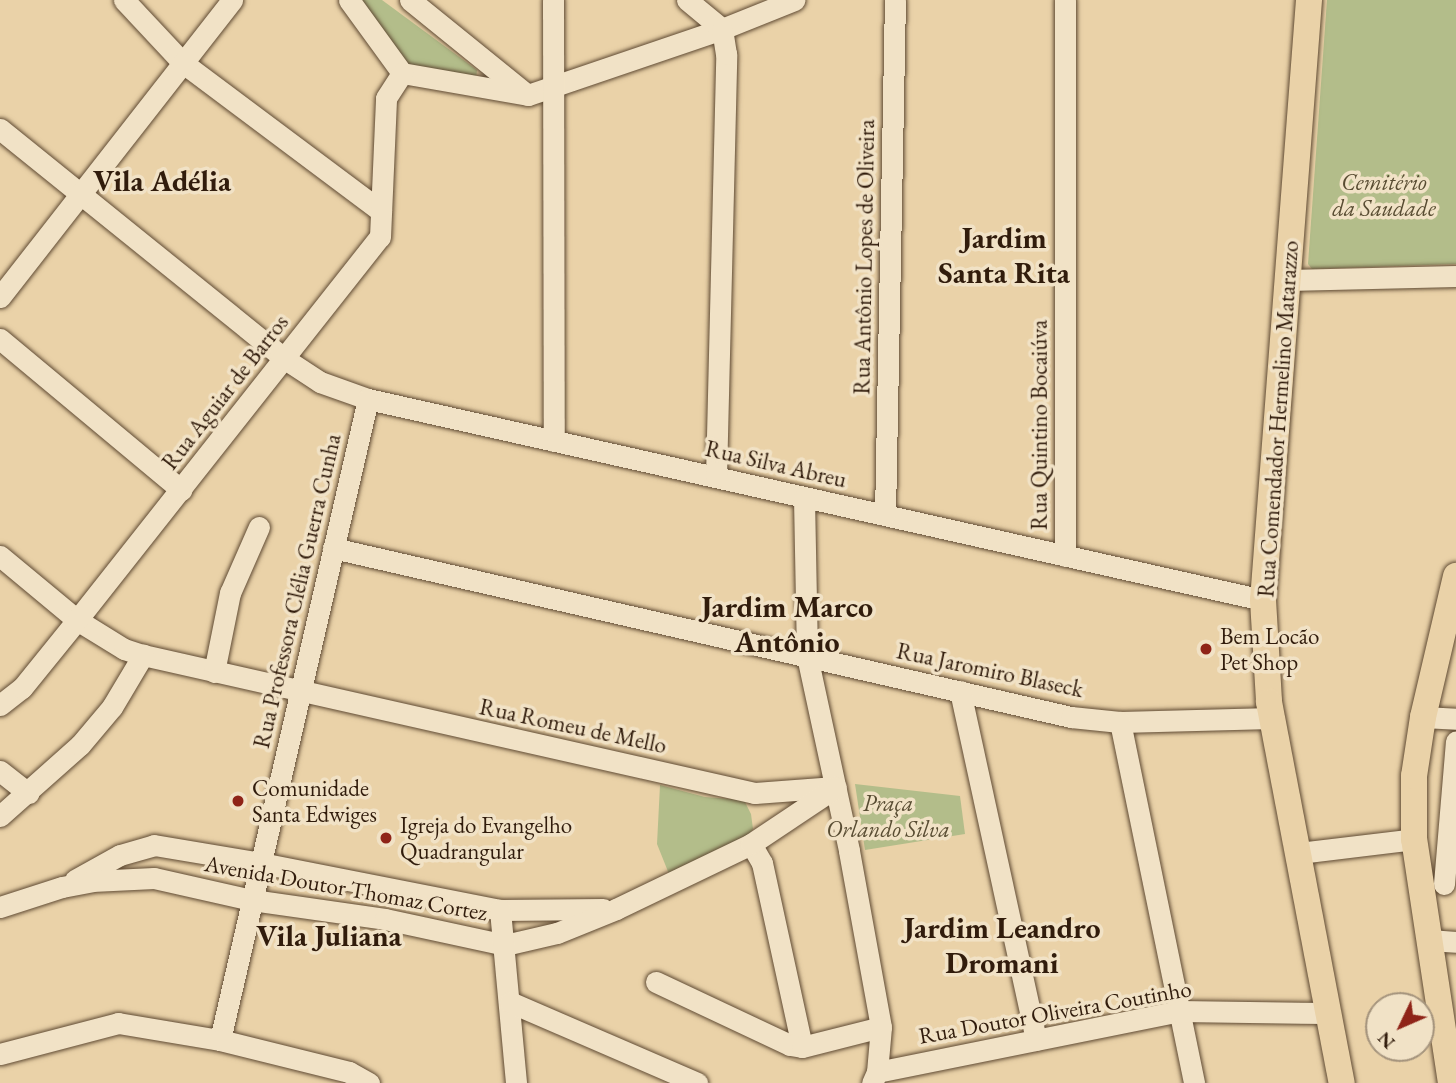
<!DOCTYPE html>
<html>
<head>
<meta charset="utf-8">
<style>
	body { margin:0 }
	#map { position:relative; width:1456px; height:1083px; overflow:hidden; background:#ead2a8; font-family:"EB Garamond",serif }
	div>[style] { position:absolute }
	.green>* { inset:0; background:#b3bd8a }
	.roads { filter:drop-shadow(0 0 2px #5f4a33) drop-shadow(0 0 2px #5f4a33) }
	.minor>* { height:21px; margin:-10.5px; padding:0 10.5px; transform-origin:10.5px; border-radius:10.5px; background:#f1e2c6 }
	.major>* { height:26px; margin:-13px; padding:0 13px; transform-origin:13px; border-radius:13px; background:#ead2a8 }
	.dots>* { width:19px; height:19px; translate:-50% -50%; box-sizing:border-box; border:4px solid #f1e2c6; border-radius:50% }
	span { translate:-50% -50%; white-space:nowrap; text-align:center; line-height:1.15; -webkit-text-stroke:7px #f1e2c6; paint-order:stroke }
	.park-label { font-size:23px; color:#584c32; font-style:italic }
	.street-label { font-size:23px; color:#311c0c }
	.poi-label { font-size:23px; color:#311c0c }
	.left { translate:0 -50%; text-align:left }
	.district-label { font-size:30px; color:#311c0c; font-weight:700 }
	.north { position:absolute; left:1365px; top:992px; width:70px; height:70px; box-sizing:border-box; background:#f1e2c6; border:2px solid #a4937c; border-radius:50%; rotate:226deg; font-size:19px; font-weight:700; line-height:28px; text-align:center; color:#311c0c }
	.north::after { content:''; display:block; margin:auto; width:24px; height:32px; background:#8f2418; clip-path:polygon(50% 0,100% 100%,50% 72%,0 100%) }
</style>
</head>
<body>
<div id="map">
	<div class="green">
		<div style="clip-path:polygon(359px 0,382px 0,477px 70px,476px 79px,407px 64px)"></div>
		<div style="clip-path:polygon(1327px 0,1456px 0,1456px 264px,1312px 269px,1308px 264px)"></div>
		<div style="clip-path:polygon(855px 784px,960px 796px,965px 834px,865px 850px)"></div>
		<div style="clip-path:polygon(660px 785px,705px 797px,744px 800px,751px 814px,753px 829px,745px 841px,669px 874px,657px 844px)"></div>
	</div>
	<div class="roads">
		<div class="minor">
			<div style="left:124px;top:0;width:86px;rotate:46.9deg"></div>
			<div style="left:183px;top:63px;width:247px;rotate:36.8deg"></div>
			<div style="left:349px;top:0;width:90px;rotate:54deg"></div>
			<div style="left:402px;top:73px;width:128px;rotate:9.9deg"></div>
			<div style="left:528px;top:95px;width:205px;rotate:-18.8deg"></div>
			<div style="left:722px;top:29px;width:78px;rotate:-21.9deg"></div>
			<div style="left:410px;top:0;width:149px;rotate:39deg"></div>
			<div style="left:553px;top:0;width:441px;rotate:89.9deg"></div>
			<div style="left:687px;top:0;width:45px;rotate:39.6deg"></div>
			<div style="left:0;top:129px;width:366px;rotate:38.9deg"></div>
			<div style="left:285px;top:359px;width:42px;rotate:33.3deg"></div>
			<div style="left:320px;top:382px;width:51px;rotate:19.5deg"></div>
			<div style="left:368px;top:399px;width:917px;rotate:12.66deg"></div>
			<div style="left:1288px;top:280px;width:168px;rotate:-1.4deg"></div>
			<div style="left:0;top:297px;width:377px;rotate:-52deg"></div>
			<div style="left:0;top:339px;width:236px;rotate:39.8deg"></div>
			<div style="left:716px;top:477px;width:423px;rotate:-88.6deg"></div>
			<div style="left:726px;top:54px;width:25px;rotate:-99deg"></div>
			<div style="left:804px;top:498px;width:158px;rotate:88.9deg"></div>
			<div style="left:807px;top:656px;width:199px;rotate:77.8deg"></div>
			<div style="left:849px;top:851px;width:179px;rotate:79.7deg"></div>
			<div style="left:881px;top:1027px;width:45px;rotate:95.1deg"></div>
			<div style="left:877px;top:1072px;width:12px;rotate:114deg"></div>
			<div style="left:885px;top:515px;width:515px;rotate:-88.89deg"></div>
			<div style="left:333px;top:548px;width:757px;rotate:12.9deg"></div>
			<div style="left:1071px;top:717px;width:49px;rotate:5.8deg"></div>
			<div style="left:1120px;top:722px;width:152px;rotate:-1.5deg"></div>
			<div style="left:0;top:556px;width:100px;rotate:39.7deg"></div>
			<div style="left:77px;top:620px;width:55px;rotate:31.7deg"></div>
			<div style="left:124px;top:649px;width:20px;rotate:18deg"></div>
			<div style="left:143px;top:655px;width:627px;rotate:12.71deg"></div>
			<div style="left:755px;top:793px;width:80px;rotate:-4.3deg"></div>
			<div style="left:1065px;top:556px;width:556px;rotate:-90deg"></div>
			<div style="left:214px;top:672px;width:81px;rotate:-78.6deg"></div>
			<div style="left:230px;top:593px;width:72px;rotate:-66.3deg"></div>
			<div style="left:960px;top:691px;width:357px;rotate:77.7deg"></div>
			<div style="left:0;top:705px;width:28px;rotate:-38deg"></div>
			<div style="left:22px;top:688px;width:87px;rotate:-51deg"></div>
			<div style="left:77px;top:620px;width:488px;rotate:-51.7deg"></div>
			<div style="left:380px;top:237px;width:139px;rotate:-87.5deg"></div>
			<div style="left:386px;top:98px;width:30px;rotate:-57deg"></div>
			<div style="left:1423px;top:717px;width:33px;rotate:3deg"></div>
			<div style="left:1120px;top:722px;width:369px;rotate:78.4deg"></div>
			<div style="left:0;top:771px;width:36px;rotate:38deg"></div>
			<div style="left:0;top:816px;width:107px;rotate:-41.6deg"></div>
			<div style="left:80px;top:745px;width:50px;rotate:-49.9deg"></div>
			<div style="left:112px;top:707px;width:61px;rotate:-59.2deg"></div>
			<div style="left:751px;top:844px;width:22px;rotate:60deg"></div>
			<div style="left:762px;top:863px;width:188px;rotate:77.7deg"></div>
			<div style="left:1299px;top:853px;width:116px;rotate:-6.9deg"></div>
			<div style="left:75px;top:880px;width:51px;rotate:-29.1deg"></div>
			<div style="left:120px;top:855px;width:35px;rotate:-16deg"></div>
			<div style="left:154px;top:845px;width:109px;rotate:9.5deg"></div>
			<div style="left:261px;top:863px;width:244px;rotate:11.1deg"></div>
			<div style="left:500px;top:910px;width:103px;rotate:-0.6deg"></div>
			<div style="left:1444px;top:884px;width:143px;rotate:-85.2deg"></div>
			<div style="left:0;top:907px;width:65px;rotate:-17.9deg"></div>
			<div style="left:62px;top:887px;width:31px;rotate:-11deg"></div>
			<div style="left:92px;top:881px;width:62px;rotate:-2.8deg"></div>
			<div style="left:154px;top:878px;width:100px;rotate:12.7deg"></div>
			<div style="left:252px;top:900px;width:134px;rotate:8.1deg"></div>
			<div style="left:385px;top:919px;width:123px;rotate:12.2deg"></div>
			<div style="left:505px;top:945px;width:53px;rotate:-13deg"></div>
			<div style="left:557px;top:933px;width:64px;rotate:-22.1deg"></div>
			<div style="left:616px;top:909px;width:150px;rotate:-25.7deg"></div>
			<div style="left:751px;top:844px;width:102px;rotate:-33.8deg"></div>
			<div style="left:500px;top:910px;width:174px;rotate:84.7deg"></div>
			<div style="left:1429px;top:940px;width:27px;rotate:4deg"></div>
			<div style="left:656px;top:982px;width:148px;rotate:25.2deg"></div>
			<div style="left:790px;top:1045px;width:12px;rotate:9deg"></div>
			<div style="left:802px;top:1047px;width:81px;rotate:-14.2deg"></div>
			<div style="left:510px;top:1002px;width:204px;rotate:23.4deg"></div>
			<div style="left:220px;top:1040px;width:658px;rotate:-77deg"></div>
			<div style="left:0;top:1054px;width:122px;rotate:-14.7deg"></div>
			<div style="left:118px;top:1023px;width:103px;rotate:9.5deg"></div>
			<div style="left:220px;top:1040px;width:133px;rotate:13.9deg"></div>
			<div style="left:349px;top:1072px;width:23px;rotate:29deg"></div>
			<div style="left:877px;top:1072px;width:308px;rotate:-11.4deg"></div>
			<div style="left:1179px;top:1011px;width:148px;rotate:0.8deg"></div>
		</div>
		<div class="major">
			<div style="left:1309px;top:0;width:602px;rotate:94.38deg"></div>
			<div style="left:1263px;top:600px;width:102px;rotate:86.6deg"></div>
			<div style="left:1269px;top:702px;width:388px;rotate:79.2deg"></div>
			<div style="left:1451px;top:1083px;width:247px;rotate:-98.6deg"></div>
			<div style="left:1414px;top:839px;width:63px;rotate:-90deg"></div>
			<div style="left:1414px;top:776px;width:60px;rotate:-81.3deg"></div>
			<div style="left:1423px;top:717px;width:145px;rotate:-76.8deg"></div>
		</div>
	</div>
	<div class="dots">
		<div style="left:1206px;top:649px;background:#8f2418"></div>
		<div style="left:238px;top:801px;background:#8f2418"></div>
		<div style="left:386px;top:838px;background:#8f2418"></div>
	</div>
	<div class="park-label">
		<span style="left:1384px;top:195px">Cemitério<br>da Saudade</span>
		<span style="left:888px;top:816px">Praça<br>Orlando Silva</span>
	</div>
	<div class="street-label">
		<span style="left:864px;top:257px;rotate:-89deg">Rua Antônio Lopes de Oliveira</span>
		<span style="left:225px;top:392px;rotate:-52deg">Rua Aguiar de Barros</span>
		<span style="left:1278px;top:419px;rotate:-86deg">Rua Comendador Hermelino Matarazzo</span>
		<span style="left:1039px;top:425px;rotate:-90deg">Rua Quintino Bocaiúva</span>
		<span style="left:776px;top:464px;rotate:13deg">Rua Silva Abreu</span>
		<span style="left:297px;top:591px;rotate:-77deg">Rua Professora Clélia Guerra Cunha</span>
		<span style="left:990px;top:670px;rotate:12deg">Rua Jaromiro Blaseck</span>
		<span style="left:573px;top:726px;rotate:12deg">Rua Romeu de Mello</span>
		<span style="left:346px;top:888px;rotate:10deg">Avenida Doutor Thomaz Cortez</span>
		<span style="left:1055px;top:1012px;rotate:-10deg">Rua Doutor Oliveira Coutinho</span>
	</div>
	<div class="poi-label">
		<span class="left" style="left:1220px;top:649px">Bem Locão<br>Pet Shop</span>
		<span class="left" style="left:252px;top:801px">Comunidade<br>Santa Edwiges</span>
		<span class="left" style="left:400px;top:838px">Igreja do Evangelho<br>Quadrangular</span>
	</div>
	<div class="district-label">
		<span style="left:162px;top:181px">Vila Adélia</span>
		<span style="left:1004px;top:255px">Jardim<br>Santa Rita</span>
		<span style="left:787px;top:624px">Jardim Marco<br>Antônio</span>
		<span style="left:1002px;top:945px">Jardim Leandro<br>Dromani</span>
		<span style="left:329px;top:936px">Vila Juliana</span>
	</div>
	<div class="north">N</div>
</div>
</body>
</html>
